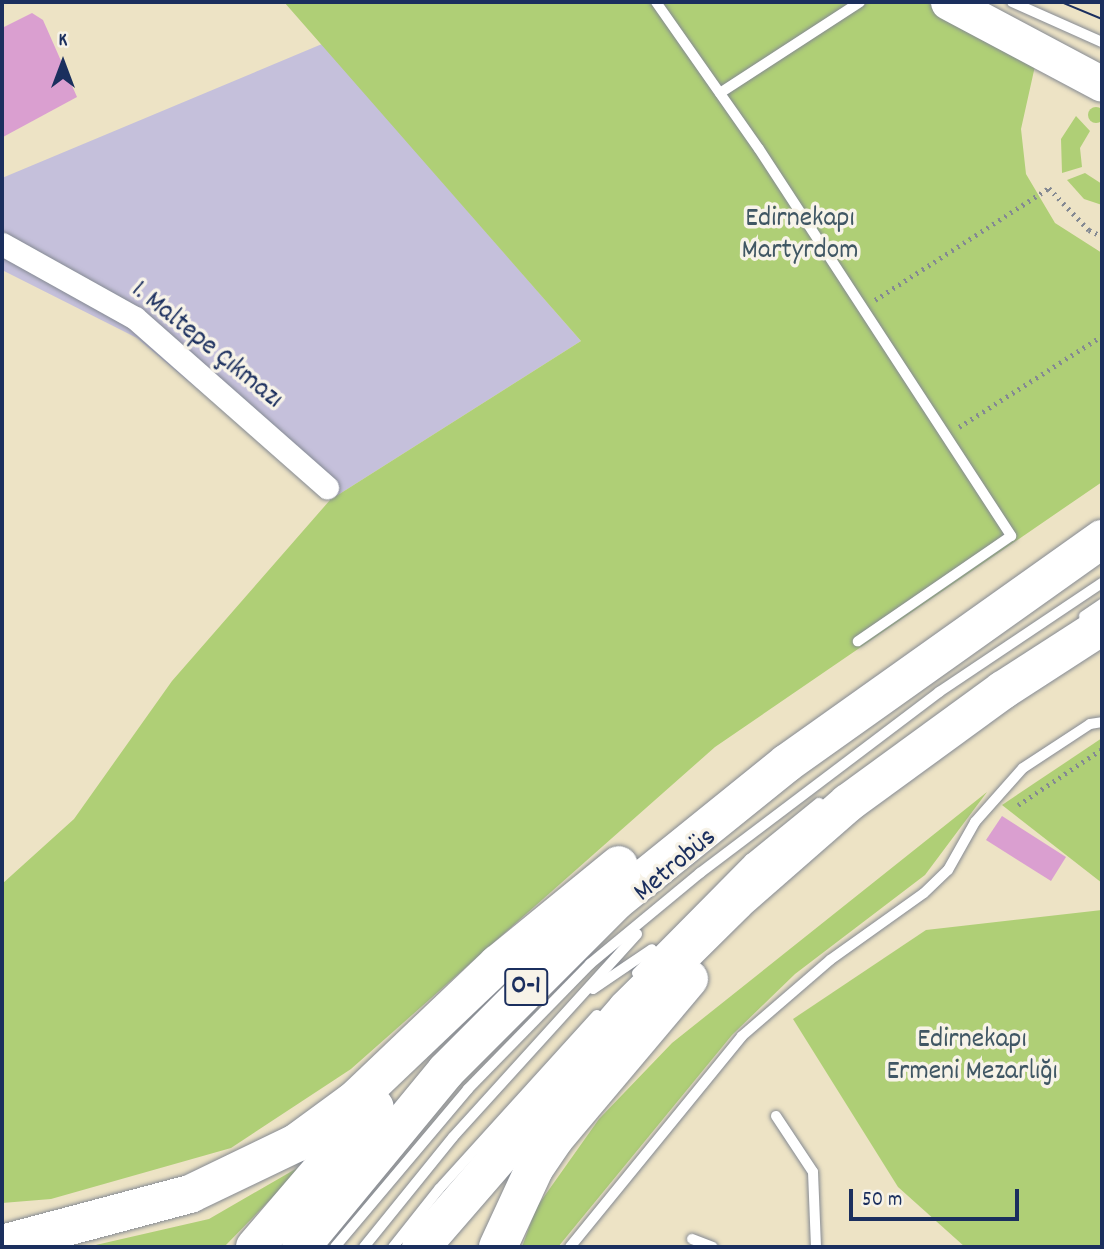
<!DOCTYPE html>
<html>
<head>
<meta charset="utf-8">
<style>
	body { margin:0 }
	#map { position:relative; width:1104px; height:1249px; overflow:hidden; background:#ede3c5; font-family:Dekko,sans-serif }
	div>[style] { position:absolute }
	.industrial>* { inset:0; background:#c5c0db }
	.green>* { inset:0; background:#afcf76 }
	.round { border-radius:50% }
	.building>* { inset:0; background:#da9fd0 }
	.path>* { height:4.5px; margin-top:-2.25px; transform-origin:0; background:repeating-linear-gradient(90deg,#848992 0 2px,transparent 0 7px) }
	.roads { filter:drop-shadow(0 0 2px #848992) drop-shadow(0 0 2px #848992) }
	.lane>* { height:10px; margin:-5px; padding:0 5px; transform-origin:5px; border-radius:5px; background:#fff }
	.street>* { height:23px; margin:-11.5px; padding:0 11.5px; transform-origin:11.5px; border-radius:11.5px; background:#fff }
	.primary>* { height:35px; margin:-17.5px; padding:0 17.5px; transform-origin:17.5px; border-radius:17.5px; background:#fff }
	.highway>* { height:38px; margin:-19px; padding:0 19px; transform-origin:19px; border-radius:19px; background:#fff }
	.tram>* { height:2px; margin:-1px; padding:0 1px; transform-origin:1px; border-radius:1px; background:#1b2f5e }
	span { translate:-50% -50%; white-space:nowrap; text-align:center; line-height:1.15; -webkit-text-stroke:7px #f7f3e8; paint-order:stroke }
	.shield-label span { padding:2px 5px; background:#f7f3e8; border:2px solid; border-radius:5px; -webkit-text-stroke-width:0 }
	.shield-label { font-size:26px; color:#1b2f5e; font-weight:700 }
	.park-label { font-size:28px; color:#405764 }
	.street-label { font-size:28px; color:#1b2f5e }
	.frame { position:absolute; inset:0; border:4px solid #1b2f5e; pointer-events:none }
	.north { position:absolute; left:28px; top:28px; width:70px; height:70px; -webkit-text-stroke:5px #f7f3e8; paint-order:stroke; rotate:0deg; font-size:19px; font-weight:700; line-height:28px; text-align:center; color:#1b2f5e }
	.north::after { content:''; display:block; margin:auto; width:24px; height:32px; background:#1b2f5e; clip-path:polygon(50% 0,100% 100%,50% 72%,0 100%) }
	.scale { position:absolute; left:849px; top:1189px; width:170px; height:32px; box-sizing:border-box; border:4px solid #1b2f5e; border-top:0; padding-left:9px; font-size:21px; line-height:24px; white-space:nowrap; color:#1b2f5e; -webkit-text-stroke:5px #f7f3e8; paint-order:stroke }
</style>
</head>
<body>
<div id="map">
	<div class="industrial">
		<div style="clip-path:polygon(322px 44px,581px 341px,330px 500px,137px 338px,2px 270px,2px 178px)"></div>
	</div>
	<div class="green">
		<div style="clip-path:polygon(284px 2px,926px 2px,1035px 66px,1021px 129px,1026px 174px,1055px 223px,1102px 253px,1102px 482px,715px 747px,351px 1069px,231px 1148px,51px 1199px,2px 1203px,2px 884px,74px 819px,172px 681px,330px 500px,581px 341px)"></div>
		<div class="round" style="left:1088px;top:107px;width:16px;height:16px"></div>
		<div style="clip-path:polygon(1076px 116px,1090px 131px,1080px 148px,1082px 167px,1062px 173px,1061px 139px)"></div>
		<div style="clip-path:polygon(1085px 173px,1102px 184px,1102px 205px,1084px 199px,1067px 180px)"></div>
		<div style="clip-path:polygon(1102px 738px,1102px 883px,1002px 805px)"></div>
		<div style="clip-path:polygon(987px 792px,925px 875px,795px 974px,732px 1035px,558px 1247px,522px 1247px,536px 1208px,599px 1119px,672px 1043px)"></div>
		<div style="clip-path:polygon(1102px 910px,1102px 1247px,965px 1247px,898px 1187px,793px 1019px,926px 930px)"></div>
		<div style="clip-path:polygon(306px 1163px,224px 1247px,87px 1247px,209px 1219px)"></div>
	</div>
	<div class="building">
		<div style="clip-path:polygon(32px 13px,43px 20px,77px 97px,3px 137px,2px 28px)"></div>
		<div style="clip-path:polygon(1002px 816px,1066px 857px,1051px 881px,986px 840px)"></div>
	</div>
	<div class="path">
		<div style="left:875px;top:300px;width:207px;rotate:-32.8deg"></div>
		<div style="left:1049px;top:188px;width:58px;rotate:46.4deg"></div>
		<div style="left:1089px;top:230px;width:14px;rotate:25deg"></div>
		<div style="left:959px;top:427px;width:169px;rotate:-32.5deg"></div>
		<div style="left:1018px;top:805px;width:101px;rotate:-33.7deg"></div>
	</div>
	<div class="roads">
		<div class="lane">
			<div style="left:656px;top:2px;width:179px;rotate:55deg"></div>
			<div style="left:759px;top:149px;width:462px;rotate:56.9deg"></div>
			<div style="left:1011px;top:536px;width:186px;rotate:145.5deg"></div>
			<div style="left:1012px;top:2px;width:98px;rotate:24deg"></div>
			<div style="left:720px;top:93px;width:167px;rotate:-33deg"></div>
			<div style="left:1084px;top:616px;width:22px;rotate:-34deg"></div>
			<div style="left:637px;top:973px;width:161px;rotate:-45.3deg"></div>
			<div style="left:750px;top:859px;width:89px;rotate:-39.1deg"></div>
			<div style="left:593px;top:989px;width:71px;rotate:-34.1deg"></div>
			<div style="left:776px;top:1116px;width:67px;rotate:56.5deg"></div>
			<div style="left:813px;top:1172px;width:75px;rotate:87.7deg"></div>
			<div style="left:692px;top:1239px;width:22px;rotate:21deg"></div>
			<div style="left:335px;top:1247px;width:207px;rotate:-49.9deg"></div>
			<div style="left:468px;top:1089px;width:175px;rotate:-45.7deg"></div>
			<div style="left:590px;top:964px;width:143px;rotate:-39.6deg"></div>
			<div style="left:700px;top:873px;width:300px;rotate:-37.1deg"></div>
			<div style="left:939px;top:692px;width:196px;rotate:-33.8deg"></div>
			<div style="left:364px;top:1247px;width:141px;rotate:-51deg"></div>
			<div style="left:453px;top:1137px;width:274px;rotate:-47.8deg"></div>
			<div style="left:393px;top:1247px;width:74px;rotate:-51.6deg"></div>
			<div style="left:439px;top:1189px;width:235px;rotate:-47.8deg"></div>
			<div style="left:570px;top:1247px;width:272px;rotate:-50.8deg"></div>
			<div style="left:742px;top:1036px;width:116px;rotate:-40.8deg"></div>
			<div style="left:830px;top:960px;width:115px;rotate:-35.5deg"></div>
			<div style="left:924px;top:893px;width:33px;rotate:-44deg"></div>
			<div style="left:948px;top:870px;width:55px;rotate:-60.6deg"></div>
			<div style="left:975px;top:822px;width:72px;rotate:-48.4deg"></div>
			<div style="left:1023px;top:768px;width:80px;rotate:-33.3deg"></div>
			<div style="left:1090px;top:724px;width:12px;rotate:-9deg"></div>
		</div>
		<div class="street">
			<div style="left:2px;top:244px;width:152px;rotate:29.1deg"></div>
			<div style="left:135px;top:318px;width:256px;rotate:41.4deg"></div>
		</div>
		<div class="primary">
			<div style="left:948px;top:2px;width:174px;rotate:28deg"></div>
		</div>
		<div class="highway">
			<div style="left:2px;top:1244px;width:195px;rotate:-14.9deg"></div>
			<div style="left:190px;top:1194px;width:118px;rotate:-25.7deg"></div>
			<div style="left:296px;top:1143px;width:74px;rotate:-36.3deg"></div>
			<div style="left:356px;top:1099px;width:196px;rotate:-43.6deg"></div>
			<div style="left:498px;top:964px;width:156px;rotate:-39.3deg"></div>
			<div style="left:255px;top:1247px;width:184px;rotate:-49.4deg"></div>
			<div style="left:301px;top:1247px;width:228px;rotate:-50.5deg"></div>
			<div style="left:446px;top:1071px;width:240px;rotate:-45deg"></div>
			<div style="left:616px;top:901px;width:220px;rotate:-38.9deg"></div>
			<div style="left:787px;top:763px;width:387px;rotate:-35.4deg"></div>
			<div style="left:421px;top:1247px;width:315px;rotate:-49.1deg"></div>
			<div style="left:627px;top:1009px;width:153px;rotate:-44.7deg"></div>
			<div style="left:736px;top:901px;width:149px;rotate:-41.2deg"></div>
			<div style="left:848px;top:803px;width:192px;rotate:-36.1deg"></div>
			<div style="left:1003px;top:690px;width:118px;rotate:-32.9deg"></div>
			<div style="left:498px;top:1247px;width:86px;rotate:-65.2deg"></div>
			<div style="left:534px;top:1169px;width:37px;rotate:-56deg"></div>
			<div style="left:555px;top:1138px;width:208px;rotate:-49.9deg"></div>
		</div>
	</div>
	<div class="tram">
		<div style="left:1061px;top:2px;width:44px;rotate:22.5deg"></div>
	</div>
	<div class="shield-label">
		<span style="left:526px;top:987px">O-1</span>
	</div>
	<div class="park-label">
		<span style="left:800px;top:236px">Edirnekapı<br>Martyrdom</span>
		<span style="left:972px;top:1057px">Edirnekapı<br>Ermeni Mezarlığı</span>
	</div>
	<div class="street-label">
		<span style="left:206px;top:346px;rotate:39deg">1. Maltepe Çıkmazı</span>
		<span style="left:676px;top:866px;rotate:-40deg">Metrobüs</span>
	</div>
	<div class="frame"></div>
	<div class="north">K</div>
	<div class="scale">50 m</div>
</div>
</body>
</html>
